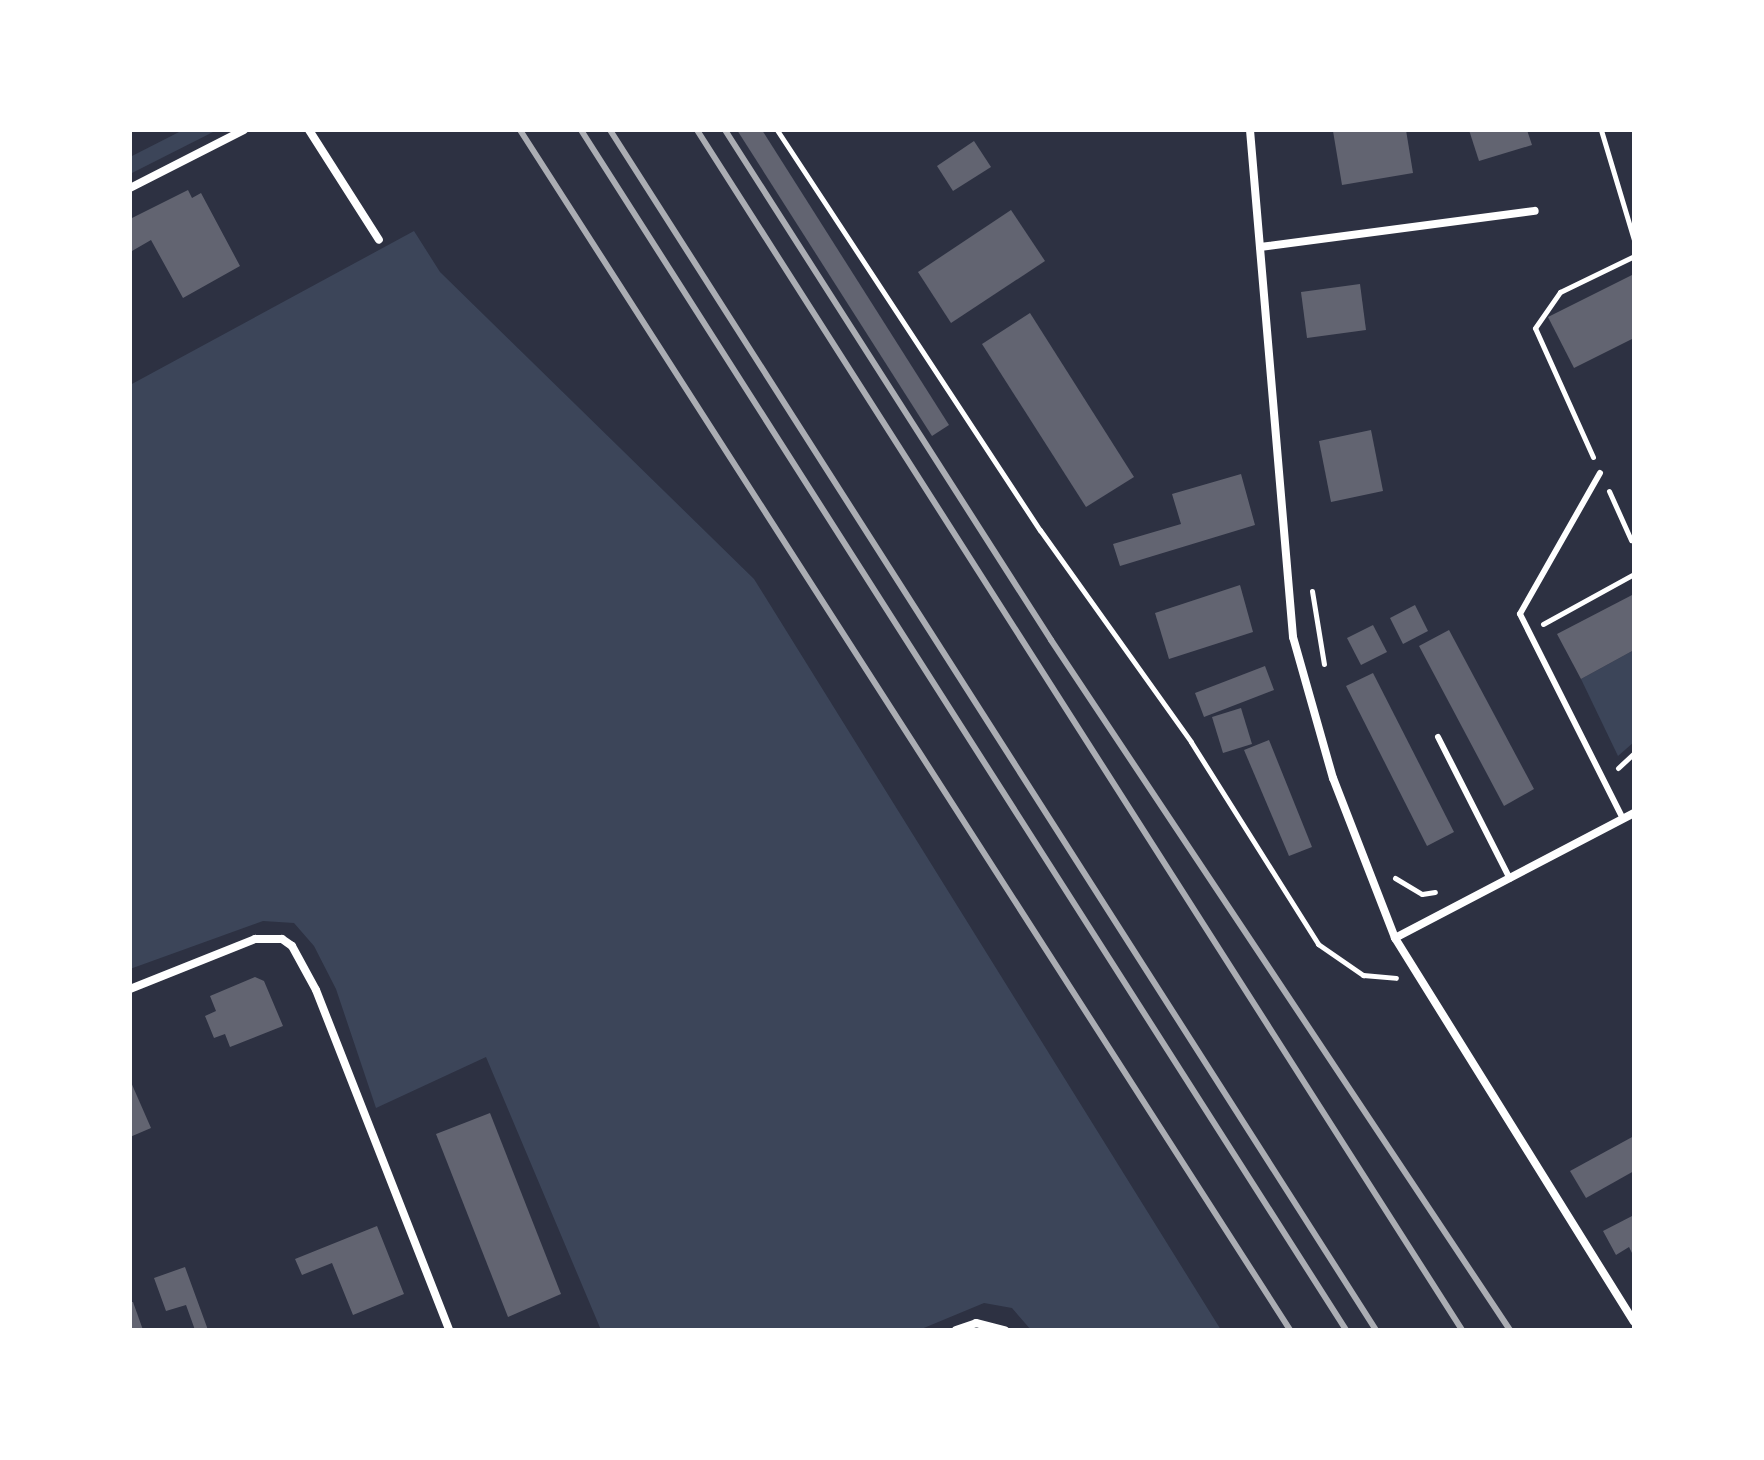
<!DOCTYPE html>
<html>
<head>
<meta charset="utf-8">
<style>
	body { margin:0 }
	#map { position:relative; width:1764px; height:1460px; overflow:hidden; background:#2d3142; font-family:Ubuntu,sans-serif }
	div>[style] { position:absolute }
	.green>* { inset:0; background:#3c4559 }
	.building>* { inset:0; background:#626471 }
	.path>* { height:5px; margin:-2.5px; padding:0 2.5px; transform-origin:2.5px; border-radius:2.5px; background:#fff }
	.service>* { height:6px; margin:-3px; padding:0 3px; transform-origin:3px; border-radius:3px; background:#fff }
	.minor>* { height:8px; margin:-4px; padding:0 4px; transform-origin:4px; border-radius:4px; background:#fff }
	.rail>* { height:6px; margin:-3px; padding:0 3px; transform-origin:3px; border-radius:3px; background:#abadb3 }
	span { translate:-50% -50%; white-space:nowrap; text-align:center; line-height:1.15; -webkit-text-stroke:6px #fff; paint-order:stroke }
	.frame { position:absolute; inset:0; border:132px solid #fff; pointer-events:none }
</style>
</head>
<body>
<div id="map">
	<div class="green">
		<div style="clip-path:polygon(183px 130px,217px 130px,130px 174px,130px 157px)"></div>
		<div style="clip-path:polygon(414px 231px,440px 272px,754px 579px,1221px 1330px,1031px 1330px,1012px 1308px,984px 1303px,919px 1330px,601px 1330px,486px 1057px,376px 1108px,336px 989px,314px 946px,294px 923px,263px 921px,130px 969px,130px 385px)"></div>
		<div style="clip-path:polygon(1634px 650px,1634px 742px,1618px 756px,1581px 679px)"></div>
	</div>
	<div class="building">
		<div style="clip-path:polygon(737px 130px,762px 130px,949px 425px,932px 436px)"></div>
		<div style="clip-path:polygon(1406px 130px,1413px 173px,1342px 185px,1333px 131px)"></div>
		<div style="clip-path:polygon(1469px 130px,1527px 130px,1532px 145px,1479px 161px)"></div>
		<div style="clip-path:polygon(974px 141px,991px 167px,953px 191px,937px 166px)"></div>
		<div style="clip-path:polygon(188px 190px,192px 198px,201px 193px,240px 266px,183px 298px,151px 240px,132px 251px,130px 219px)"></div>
		<div style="clip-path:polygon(1011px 210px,1045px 261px,951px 323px,918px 272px)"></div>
		<div style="clip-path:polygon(1634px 274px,1634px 338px,1574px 368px,1548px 317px)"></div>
		<div style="clip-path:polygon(1360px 284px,1366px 330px,1307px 338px,1301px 292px)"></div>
		<div style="clip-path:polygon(1030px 313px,1134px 477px,1086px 507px,982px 344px)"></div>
		<div style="clip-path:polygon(1371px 430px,1383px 491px,1331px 502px,1319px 441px)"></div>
		<div style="clip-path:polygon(1241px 474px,1255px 525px,1120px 566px,1113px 544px,1181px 524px,1172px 494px)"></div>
		<div style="clip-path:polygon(1240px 585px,1253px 632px,1169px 659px,1155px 613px)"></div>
		<div style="clip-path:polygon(1634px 594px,1634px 650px,1581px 679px,1557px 634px)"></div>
		<div style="clip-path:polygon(1415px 605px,1428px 631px,1403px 644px,1390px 618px)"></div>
		<div style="clip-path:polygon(1373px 625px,1387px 652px,1361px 665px,1347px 638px)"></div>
		<div style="clip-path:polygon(1449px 630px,1534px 789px,1504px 806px,1419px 646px)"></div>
		<div style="clip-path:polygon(1265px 666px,1274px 690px,1204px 717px,1195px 693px)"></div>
		<div style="clip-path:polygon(1373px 673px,1454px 832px,1427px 846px,1346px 686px)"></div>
		<div style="clip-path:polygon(1241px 708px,1252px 744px,1223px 753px,1212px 717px)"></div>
		<div style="clip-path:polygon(1269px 740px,1312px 847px,1289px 856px,1244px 750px)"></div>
		<div style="clip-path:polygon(255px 977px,264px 981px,283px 1026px,230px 1047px,225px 1034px,214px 1038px,205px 1016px,216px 1011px,210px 996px)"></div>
		<div style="clip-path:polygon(130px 1080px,151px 1128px,130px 1137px)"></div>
		<div style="clip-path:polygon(490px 1113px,561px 1294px,508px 1317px,436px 1134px)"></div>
		<div style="clip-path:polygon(1634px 1136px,1634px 1171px,1586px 1198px,1570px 1171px)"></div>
		<div style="clip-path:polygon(1634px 1215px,1634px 1257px,1629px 1247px,1616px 1255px,1603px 1231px)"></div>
		<div style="clip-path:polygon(377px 1226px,404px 1294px,353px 1315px,332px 1263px,302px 1275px,295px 1259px)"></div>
		<div style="clip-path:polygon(185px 1267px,208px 1330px,195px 1330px,186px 1305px,166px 1311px,154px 1278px)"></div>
		<div style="clip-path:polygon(130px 1302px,133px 1302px,143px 1330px,130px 1330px)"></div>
	</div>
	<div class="path">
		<div style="left:777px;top:130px;width:479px;rotate:56.7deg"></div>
		<div style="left:1040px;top:530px;width:260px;rotate:54.5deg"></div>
		<div style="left:1191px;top:742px;width:239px;rotate:57.8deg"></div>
		<div style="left:1318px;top:944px;width:55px;rotate:34.6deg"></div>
		<div style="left:1363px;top:975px;width:33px;rotate:5deg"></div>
		<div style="left:1601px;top:130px;width:115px;rotate:73.3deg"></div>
		<div style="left:1593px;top:457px;width:141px;rotate:-114.2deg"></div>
		<div style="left:1535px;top:328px;width:44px;rotate:-55.2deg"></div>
		<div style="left:1560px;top:292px;width:82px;rotate:-25.9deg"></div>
		<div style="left:1609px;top:491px;width:54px;rotate:65.8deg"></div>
		<div style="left:1312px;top:591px;width:74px;rotate:80.7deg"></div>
		<div style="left:1543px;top:624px;width:104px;rotate:-28.8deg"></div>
		<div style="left:1618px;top:768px;width:22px;rotate:-43deg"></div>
		<div style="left:1395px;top:878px;width:31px;rotate:31deg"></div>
		<div style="left:1422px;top:894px;width:13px;rotate:-9deg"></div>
	</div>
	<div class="service">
		<div style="left:1600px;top:473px;width:162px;rotate:119.6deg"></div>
		<div style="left:1520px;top:614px;width:229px;rotate:63.3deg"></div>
		<div style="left:1438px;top:737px;width:159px;rotate:63.1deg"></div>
	</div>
	<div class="minor">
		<div style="left:309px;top:130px;width:130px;rotate:57.5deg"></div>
		<div style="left:1250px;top:130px;width:509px;rotate:85.15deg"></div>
		<div style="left:1293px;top:637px;width:147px;rotate:74.2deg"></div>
		<div style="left:1333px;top:778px;width:172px;rotate:68.8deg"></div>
		<div style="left:1395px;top:938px;width:452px;rotate:58.1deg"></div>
		<div style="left:130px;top:188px;width:128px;rotate:-27deg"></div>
		<div style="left:1260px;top:247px;width:277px;rotate:-7.5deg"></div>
		<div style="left:1395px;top:938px;width:270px;rotate:-27.6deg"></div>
		<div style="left:130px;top:989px;width:135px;rotate:-21.8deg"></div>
		<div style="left:255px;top:939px;width:27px"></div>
		<div style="left:282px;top:939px;width:12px;rotate:35deg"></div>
		<div style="left:292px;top:946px;width:50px;rotate:61.4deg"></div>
		<div style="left:316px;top:990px;width:365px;rotate:68.6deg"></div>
		<div style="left:956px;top:1330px;width:21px;rotate:-19deg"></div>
		<div style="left:976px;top:1323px;width:30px;rotate:14deg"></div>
	</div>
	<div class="rail">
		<div style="left:520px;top:130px;width:1426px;rotate:57.31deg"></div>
		<div style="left:581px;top:130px;width:1423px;rotate:57.48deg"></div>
		<div style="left:610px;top:130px;width:1424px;rotate:57.45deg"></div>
		<div style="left:697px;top:130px;width:1423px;rotate:57.48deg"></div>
		<div style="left:725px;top:130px;width:605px;rotate:57.41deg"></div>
		<div style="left:1051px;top:640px;width:829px;rotate:56.37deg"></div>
	</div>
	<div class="frame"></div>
</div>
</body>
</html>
